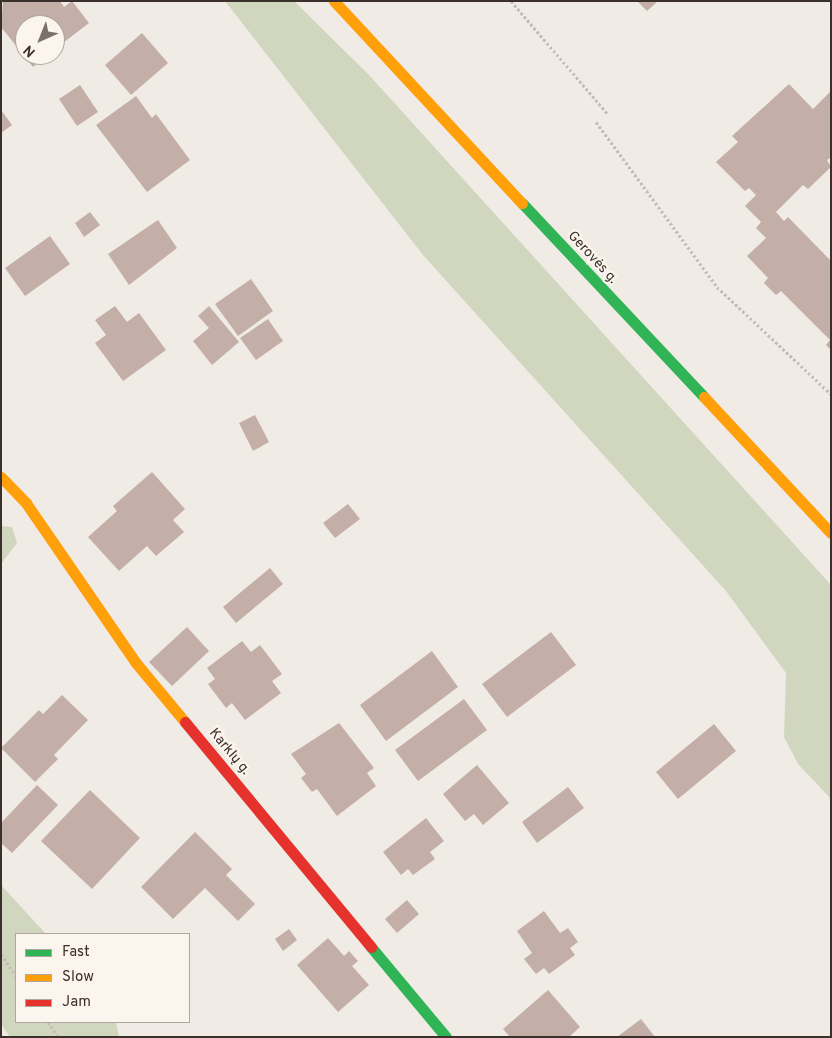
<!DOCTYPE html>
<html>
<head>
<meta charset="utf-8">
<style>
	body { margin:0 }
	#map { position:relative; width:832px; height:1038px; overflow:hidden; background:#f0ebe5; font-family:Overpass,sans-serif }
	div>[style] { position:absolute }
	.green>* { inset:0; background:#d1d6bf }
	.building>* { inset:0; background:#c3afa7 }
	.path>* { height:3px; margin-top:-1.5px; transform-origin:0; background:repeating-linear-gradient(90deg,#c2bbb6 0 2.5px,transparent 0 5px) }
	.fast>* { height:11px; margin:-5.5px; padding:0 5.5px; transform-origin:5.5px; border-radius:5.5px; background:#30b455 }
	.slow>* { height:11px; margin:-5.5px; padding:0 5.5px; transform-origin:5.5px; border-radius:5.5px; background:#ff9f0a }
	.jam>* { height:11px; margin:-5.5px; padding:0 5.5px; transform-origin:5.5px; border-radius:5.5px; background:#e5322d }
	span { translate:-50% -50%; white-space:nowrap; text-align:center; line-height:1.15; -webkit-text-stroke:4.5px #fbf5ee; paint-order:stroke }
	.street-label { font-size:14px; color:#3b302b }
	.frame { position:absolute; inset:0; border:2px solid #3b302b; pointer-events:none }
	.legend { position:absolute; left:15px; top:933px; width:175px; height:90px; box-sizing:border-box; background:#fbf5ee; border:1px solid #aea6a0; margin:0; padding:6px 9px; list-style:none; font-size:15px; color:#3b302b }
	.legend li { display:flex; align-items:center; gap:10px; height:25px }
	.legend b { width:25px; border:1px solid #aea6a0 }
	.north { position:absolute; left:15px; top:15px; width:50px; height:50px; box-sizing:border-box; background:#fbf5ee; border:1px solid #aea6a0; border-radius:50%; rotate:224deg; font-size:14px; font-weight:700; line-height:20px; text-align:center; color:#3b302b }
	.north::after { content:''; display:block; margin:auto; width:18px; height:22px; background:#7a716c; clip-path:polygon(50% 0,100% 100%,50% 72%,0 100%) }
</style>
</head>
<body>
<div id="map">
	<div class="green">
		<div style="clip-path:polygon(225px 1px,294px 1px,369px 75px,831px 585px,831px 799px,798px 764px,784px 737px,786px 673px,726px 591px,423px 255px)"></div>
		<div style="clip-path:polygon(1px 526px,12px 527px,17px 543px,1px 564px)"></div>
		<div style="clip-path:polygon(1px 885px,46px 934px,16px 934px,16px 1022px,116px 1022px,119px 1037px,10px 1037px,1px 1024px)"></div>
	</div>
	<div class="building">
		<div style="clip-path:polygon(3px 1px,60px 1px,64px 7px,72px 1px,89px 23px,55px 49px,55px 25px,25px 25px,25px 55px,47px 55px,33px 67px,1px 27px)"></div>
		<div style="clip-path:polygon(637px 1px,658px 1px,647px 11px)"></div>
		<div style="clip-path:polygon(142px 33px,168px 63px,131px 95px,105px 65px)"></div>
		<div style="clip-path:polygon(789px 84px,813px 109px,831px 91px,831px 157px,827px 160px,831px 167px,808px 189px,803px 185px,776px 212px,784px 221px,788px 217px,831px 261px,831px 350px,826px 345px,830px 340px,781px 291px,776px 295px,764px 283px,768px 278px,747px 256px,766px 238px,756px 228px,761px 222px,745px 206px,756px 195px,749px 188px,745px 191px,716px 162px,738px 142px,732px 136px)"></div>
		<div style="clip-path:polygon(80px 85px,98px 112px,77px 126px,59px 99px)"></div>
		<div style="clip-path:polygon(136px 96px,152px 118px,156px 114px,190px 160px,147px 192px,96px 125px)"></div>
		<div style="clip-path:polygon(1px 110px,12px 125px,1px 133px)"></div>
		<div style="clip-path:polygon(90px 212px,100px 225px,84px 237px,75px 223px)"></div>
		<div style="clip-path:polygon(158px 220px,177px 248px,129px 285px,108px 254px)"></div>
		<div style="clip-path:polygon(50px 236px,70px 264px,25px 296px,5px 268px)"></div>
		<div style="clip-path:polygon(251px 279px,273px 311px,238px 336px,215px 304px)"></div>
		<div style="clip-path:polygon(115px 306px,127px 322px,139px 313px,166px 350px,123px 381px,95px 343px,106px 335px,95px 320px)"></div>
		<div style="clip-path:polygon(209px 306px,239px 342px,212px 365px,193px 341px,209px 328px,198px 316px)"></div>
		<div style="clip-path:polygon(268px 319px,283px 341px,256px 360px,240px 338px)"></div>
		<div style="clip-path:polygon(255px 415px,269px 442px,253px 451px,239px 423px)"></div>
		<div style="clip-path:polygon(152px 472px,185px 509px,173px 520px,184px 532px,156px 556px,147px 546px,119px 571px,88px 537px,117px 511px,113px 506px)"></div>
		<div style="clip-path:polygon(348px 504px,360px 519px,335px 538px,323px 523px)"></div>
		<div style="clip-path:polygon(270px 568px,283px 584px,236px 623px,223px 607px)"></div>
		<div style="clip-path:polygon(187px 627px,209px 651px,172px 686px,149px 662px)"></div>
		<div style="clip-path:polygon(551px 632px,576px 665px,507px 717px,482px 684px)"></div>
		<div style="clip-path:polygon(242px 641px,251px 652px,260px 645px,282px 674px,272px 681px,281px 693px,245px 720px,232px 703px,226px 708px,208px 684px,215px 679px,207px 668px)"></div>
		<div style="clip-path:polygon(432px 651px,458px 687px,386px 741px,360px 705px)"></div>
		<div style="clip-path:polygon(62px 695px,88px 720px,54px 755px,58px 759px,35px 782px,1px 748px,39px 710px,43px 714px)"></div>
		<div style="clip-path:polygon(464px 699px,487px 730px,418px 781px,395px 750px)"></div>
		<div style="clip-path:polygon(339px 723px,374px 768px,367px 773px,376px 786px,337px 816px,317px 789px,312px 792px,301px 778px,306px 774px,291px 754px)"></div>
		<div style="clip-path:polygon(714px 724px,736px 751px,678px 799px,656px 772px)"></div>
		<div style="clip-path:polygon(477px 765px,509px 803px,483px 825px,474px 814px,465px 821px,443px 794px)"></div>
		<div style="clip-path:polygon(37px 785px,58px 805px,12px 853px,1px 843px,1px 823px)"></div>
		<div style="clip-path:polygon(568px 787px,584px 808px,537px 843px,522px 822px)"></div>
		<div style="clip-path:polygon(90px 790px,140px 838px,92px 889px,41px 841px)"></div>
		<div style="clip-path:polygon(426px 818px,444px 841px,430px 852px,435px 859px,413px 875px,408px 869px,401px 875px,383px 852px)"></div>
		<div style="clip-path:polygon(195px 832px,232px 869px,226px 875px,255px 904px,238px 921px,205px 888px,173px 919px,141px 887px)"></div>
		<div style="clip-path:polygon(407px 900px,419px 914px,397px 933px,385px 919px)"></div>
		<div style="clip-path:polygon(544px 911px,560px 933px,568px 928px,578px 942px,570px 948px,575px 955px,549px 974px,544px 968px,536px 974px,524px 959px,532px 953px,517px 931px)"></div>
		<div style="clip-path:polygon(289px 929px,297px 940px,283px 951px,275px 939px)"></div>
		<div style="clip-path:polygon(328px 938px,344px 956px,349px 951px,358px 961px,352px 966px,369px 985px,338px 1012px,297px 965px)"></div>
		<div style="clip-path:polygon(548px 990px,580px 1027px,569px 1037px,510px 1037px,503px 1029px)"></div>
		<div style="clip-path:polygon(641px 1019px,655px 1037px,617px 1037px)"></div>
	</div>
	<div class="path">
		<div style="left:511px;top:1px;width:148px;rotate:49.4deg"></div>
		<div style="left:596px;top:122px;width:205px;rotate:53.7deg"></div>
		<div style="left:717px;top:287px;width:156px;rotate:43.2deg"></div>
		<div style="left:1px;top:954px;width:27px;rotate:56deg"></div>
		<div style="left:48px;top:1022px;width:18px;rotate:56deg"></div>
	</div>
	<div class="fast">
		<div style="left:522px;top:203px;width:266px;rotate:46.8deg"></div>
		<div style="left:371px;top:947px;width:117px;rotate:50.2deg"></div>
	</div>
	<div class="slow">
		<div style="left:334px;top:1px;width:276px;rotate:47.1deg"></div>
		<div style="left:704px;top:397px;width:186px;rotate:47deg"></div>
		<div style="left:1px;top:477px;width:36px;rotate:46deg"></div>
		<div style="left:26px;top:503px;width:194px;rotate:55.5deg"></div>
		<div style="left:136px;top:663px;width:77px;rotate:50.3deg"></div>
	</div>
	<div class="jam">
		<div style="left:185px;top:722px;width:292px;rotate:50.4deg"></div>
	</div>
	<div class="street-label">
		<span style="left:592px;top:258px;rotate:47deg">Gerovės g.</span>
		<span style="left:229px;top:752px;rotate:50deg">Karklų g.</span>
	</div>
	<div class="frame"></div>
	<ul class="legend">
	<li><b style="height:6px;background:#30b455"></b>Fast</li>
	<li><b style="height:6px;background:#ff9f0a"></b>Slow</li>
	<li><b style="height:6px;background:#e5322d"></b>Jam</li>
	</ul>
	<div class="north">N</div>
</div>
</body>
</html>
